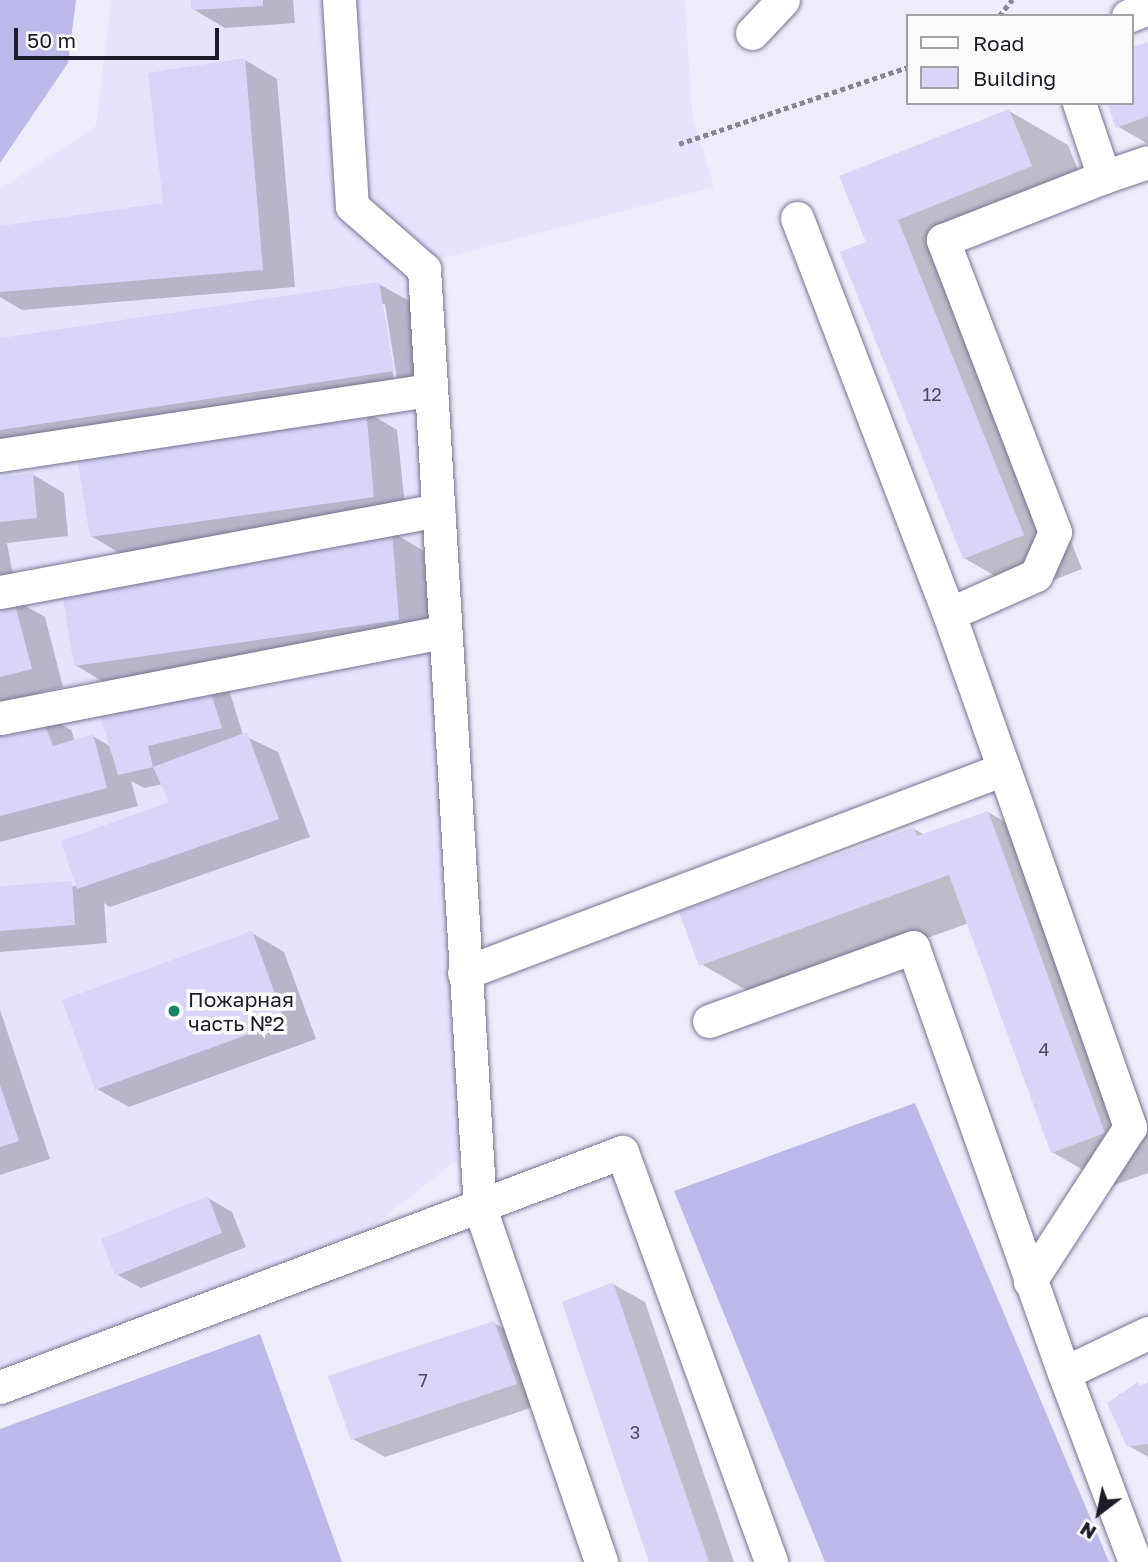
<!DOCTYPE html>
<html>
<head>
<meta charset="utf-8">
<style>
	body { margin:0 }
	#map { position:relative; width:1148px; height:1562px; overflow:hidden; background:#edecfb; font-family:"Golos Text",sans-serif }
	div>[style] { position:absolute }
	.built>* { inset:0; background:#e6e3fd }
	.forest>* { inset:0; background:#bdb8ea }
	.shadow>* { inset:0; background:#0003 }
	.building>* { inset:0; background:#d8d5f9 }
	.path>* { height:4.5px; margin-top:-2.25px; transform-origin:0; background:repeating-linear-gradient(90deg,#878694 0 5px,transparent 0 8.5px) }
	.roads { filter:drop-shadow(0 0 2px #767392) drop-shadow(0 0 2px #767392) }
	.minor>* { height:33px; margin:-16.5px; padding:0 16.5px; transform-origin:16.5px; border-radius:16.5px; background:#fff }
	.dots>* { width:19px; height:19px; translate:-50% -50%; box-sizing:border-box; border:4px solid #fbfbfb; border-radius:50% }
	span { translate:-50% -50%; white-space:nowrap; text-align:center; line-height:1.15; -webkit-text-stroke:7px #fbfbfb; paint-order:stroke }
	.number-label { font-size:18px; color:#4b4a5c }
	.number-label span { -webkit-text-stroke-width:0 }
	.poi-label { font-size:21px; color:#1c1b27 }
	.left { translate:0 -50%; text-align:left }
	.legend { position:absolute; left:906px; top:14px; width:228px; height:91px; box-sizing:border-box; background:#fbfbfb; border:2px solid #a2a1a6; margin:0; padding:9px 12px; list-style:none; font-size:21px; color:#1c1b27 }
	.legend li { display:flex; align-items:center; gap:14px; height:35px }
	.legend b { width:35px; border:2px solid #a2a1a6 }
	.north { position:absolute; left:1064px; top:1478px; width:70px; height:70px; -webkit-text-stroke:5px #fbfbfb; paint-order:stroke; rotate:212deg; font-size:19px; font-weight:700; line-height:28px; text-align:center; color:#1c1b27 }
	.north::after { content:''; display:block; margin:auto; width:24px; height:32px; background:#1c1b27; clip-path:polygon(50% 0,100% 100%,50% 72%,0 100%) }
	.scale { position:absolute; left:14px; top:28px; width:205px; height:32px; box-sizing:border-box; border:4px solid #1c1b27; border-top:0; padding-left:9px; font-size:21px; line-height:24px; white-space:nowrap; color:#1c1b27; -webkit-text-stroke:5px #fbfbfb; paint-order:stroke }
</style>
</head>
<body>
<div id="map">
	<div class="built">
		<div style="clip-path:polygon(111px 0,685px 0,692px 114px,714px 187px,440px 259px,483px 1140px,366px 1231px,0 1369px,0 189px,96px 126px)"></div>
	</div>
	<div class="forest">
		<div style="clip-path:polygon(0 0,76px 0,68px 63px,0 163px)"></div>
		<div style="clip-path:polygon(915px 1103px,1109px 1562px,825px 1562px,674px 1191px)"></div>
		<div style="clip-path:polygon(260px 1334px,342px 1562px,0 1562px,0 1429px)"></div>
	</div>
	<div class="shadow">
		<div style="clip-path:polygon(192px 0,293px 0,295px 23px,225px 28px,193px 9px)"></div>
		<div style="clip-path:polygon(1148px 44px,1148px 144px,1117px 126px,1132px 103px)"></div>
		<div style="clip-path:polygon(245px 60px,277px 79px,295px 287px,22px 310px,0 297px,0 228px,165px 204px)"></div>
		<div style="clip-path:polygon(1009px 111px,1068px 145px,1090px 200px,956px 253px,1082px 569px,1023px 592px,964px 558px,868px 243px)"></div>
		<div style="clip-path:polygon(evenodd,379px 284px,411px 302px,426px 389px,0 452px,0 340px,379px 284px,381px 304px,385px 304px,397px 379px,394px 380px,381px 304px)"></div>
		<div style="clip-path:polygon(365px 411px,397px 430px,406px 515px,123px 555px,91px 536px)"></div>
		<div style="clip-path:polygon(32px 474px,64px 493px,68px 536px,7px 543px,16px 592px,0 594px,0 479px)"></div>
		<div style="clip-path:polygon(392px 532px,424px 551px,430px 638px,227px 683px,243px 735px,278px 752px,310px 837px,110px 907px,104px 903px,107px 943px,0 952px,0 888px,78px 886px,171px 803px,163px 784px,144px 788px,131px 781px,138px 806px,0 842px,0 722px,39px 711px,71px 730px,75px 741px,93px 736px,111px 747px,107px 684px,75px 665px)"></div>
		<div style="clip-path:polygon(13px 599px,45px 617px,63px 687px,0 703px,0 602px)"></div>
		<div style="clip-path:polygon(988px 812px,1047px 847px,1148px 1124px,1148px 1173px,1111px 1186px,1052px 1152px,969px 923px,760px 998px,701px 964px,914px 829px,925px 835px)"></div>
		<div style="clip-path:polygon(252px 933px,284px 952px,316px 1039px,129px 1107px,97px 1089px)"></div>
		<div style="clip-path:polygon(0 1010px,50px 1159px,0 1175px)"></div>
		<div style="clip-path:polygon(208px 1198px,232px 1212px,246px 1247px,141px 1288px,116px 1274px)"></div>
		<div style="clip-path:polygon(613px 1284px,645px 1302px,734px 1562px,651px 1562px)"></div>
		<div style="clip-path:polygon(494px 1323px,526px 1341px,548px 1402px,385px 1457px,353px 1439px)"></div>
		<div style="clip-path:polygon(1148px 1383px,1148px 1457px,1129px 1446px,1119px 1394px)"></div>
	</div>
	<div class="building">
		<div style="clip-path:polygon(191px 0,263px 0,263px 6px,191px 10px)"></div>
		<div style="clip-path:polygon(1148px 42px,1148px 116px,1116px 128px,1107px 103px,1132px 103px,1132px 47px)"></div>
		<div style="clip-path:polygon(245px 58px,263px 270px,0 292px,0 226px,163px 203px,148px 73px)"></div>
		<div style="clip-path:polygon(1009px 109px,1032px 166px,898px 220px,1024px 535px,963px 559px,840px 252px,866px 242px,839px 176px)"></div>
		<div style="clip-path:polygon(379px 282px,394px 371px,0 430px,0 338px)"></div>
		<div style="clip-path:polygon(366px 409px,374px 497px,90px 537px,76px 451px)"></div>
		<div style="clip-path:polygon(33px 473px,37px 518px,0 522px,0 477px)"></div>
		<div style="clip-path:polygon(392px 531px,399px 620px,74px 666px,59px 576px)"></div>
		<div style="clip-path:polygon(13px 597px,32px 669px,0 677px,0 600px)"></div>
		<div style="clip-path:polygon(203px 667px,222px 728px,148px 746px,153px 767px,118px 775px,96px 702px)"></div>
		<div style="clip-path:polygon(39px 710px,53px 746px,93px 734px,107px 788px,0 816px,0 720px)"></div>
		<div style="clip-path:polygon(247px 732px,279px 819px,77px 889px,61px 841px,169px 802px,153px 767px)"></div>
		<div style="clip-path:polygon(988px 811px,1105px 1133px,1051px 1153px,949px 875px,699px 966px,679px 912px,914px 827px,917px 836px)"></div>
		<div style="clip-path:polygon(72px 881px,75px 925px,0 931px,0 886px)"></div>
		<div style="clip-path:polygon(252px 931px,285px 1021px,95px 1090px,62px 1000px)"></div>
		<div style="clip-path:polygon(0 1085px,19px 1141px,0 1147px)"></div>
		<div style="clip-path:polygon(208px 1196px,222px 1233px,115px 1276px,101px 1239px)"></div>
		<div style="clip-path:polygon(613px 1282px,709px 1562px,649px 1562px,562px 1302px)"></div>
		<div style="clip-path:polygon(494px 1321px,517px 1384px,351px 1440px,328px 1376px)"></div>
		<div style="clip-path:polygon(1138px 1382px,1139px 1386px,1148px 1383px,1148px 1444px,1127px 1447px,1107px 1403px)"></div>
	</div>
	<div class="path">
		<div style="left:999px;top:16px;width:21px;rotate:-51deg"></div>
		<div style="left:679px;top:144px;width:242px;rotate:-18.6deg"></div>
	</div>
	<div class="roads">
		<div class="minor">
			<div style="left:339px;top:0;width:206px;rotate:86.4deg"></div>
			<div style="left:352px;top:206px;width:96px;rotate:41.2deg"></div>
			<div style="left:424px;top:269px;width:941px;rotate:86.59deg"></div>
			<div style="left:480px;top:1208px;width:374px;rotate:71.1deg"></div>
			<div style="left:1128px;top:16px;width:22px;rotate:-22deg"></div>
			<div style="left:752px;top:33px;width:45px;rotate:-46.8deg"></div>
			<div style="left:1079px;top:103px;width:78px;rotate:71.3deg"></div>
			<div style="left:1104px;top:177px;width:46px;rotate:-18.8deg"></div>
			<div style="left:797px;top:218px;width:424px;rotate:69deg"></div>
			<div style="left:949px;top:614px;width:95px;rotate:-24.1deg"></div>
			<div style="left:1036px;top:575px;width:47px;rotate:-66.2deg"></div>
			<div style="left:1055px;top:532px;width:313px;rotate:-111deg"></div>
			<div style="left:943px;top:240px;width:173px;rotate:-21.4deg"></div>
			<div style="left:0;top:455px;width:436px;rotate:-8.6deg"></div>
			<div style="left:0;top:592px;width:446px;rotate:-10.6deg"></div>
			<div style="left:949px;top:614px;width:164px;rotate:70.5deg"></div>
			<div style="left:0;top:718px;width:452px;rotate:-11deg"></div>
			<div style="left:464px;top:973px;width:577px;rotate:-20.7deg"></div>
			<div style="left:1004px;top:769px;width:380px;rotate:70.6deg"></div>
			<div style="left:1130px;top:1127px;width:184px;rotate:123deg"></div>
			<div style="left:709px;top:1021px;width:217px;rotate:-19.9deg"></div>
			<div style="left:913px;top:947px;width:452px;rotate:70.5deg"></div>
			<div style="left:0;top:1387px;width:665px;rotate:-20.7deg"></div>
			<div style="left:622px;top:1152px;width:436px;rotate:70deg"></div>
			<div style="left:1135px;top:1562px;width:202px;rotate:-110.6deg"></div>
			<div style="left:1064px;top:1373px;width:93px;rotate:-25.5deg"></div>
		</div>
	</div>
	<div class="dots">
		<div style="left:174px;top:1011px;background:#158563"></div>
	</div>
	<div class="number-label">
		<span style="left:932px;top:394px">12</span>
		<span style="left:1044px;top:1049px">4</span>
		<span style="left:423px;top:1380px">7</span>
		<span style="left:635px;top:1432px">3</span>
	</div>
	<div class="poi-label">
		<span class="left" style="left:188px;top:1011px">Пожарная<br>часть №2</span>
	</div>
	<ul class="legend">
	<li><b style="height:9px;background:#fff"></b>Road</li>
	<li><b style="height:19px;background:#d8d5f9"></b>Building</li>
	</ul>
	<div class="north">N</div>
	<div class="scale">50 m</div>
</div>
</body>
</html>
